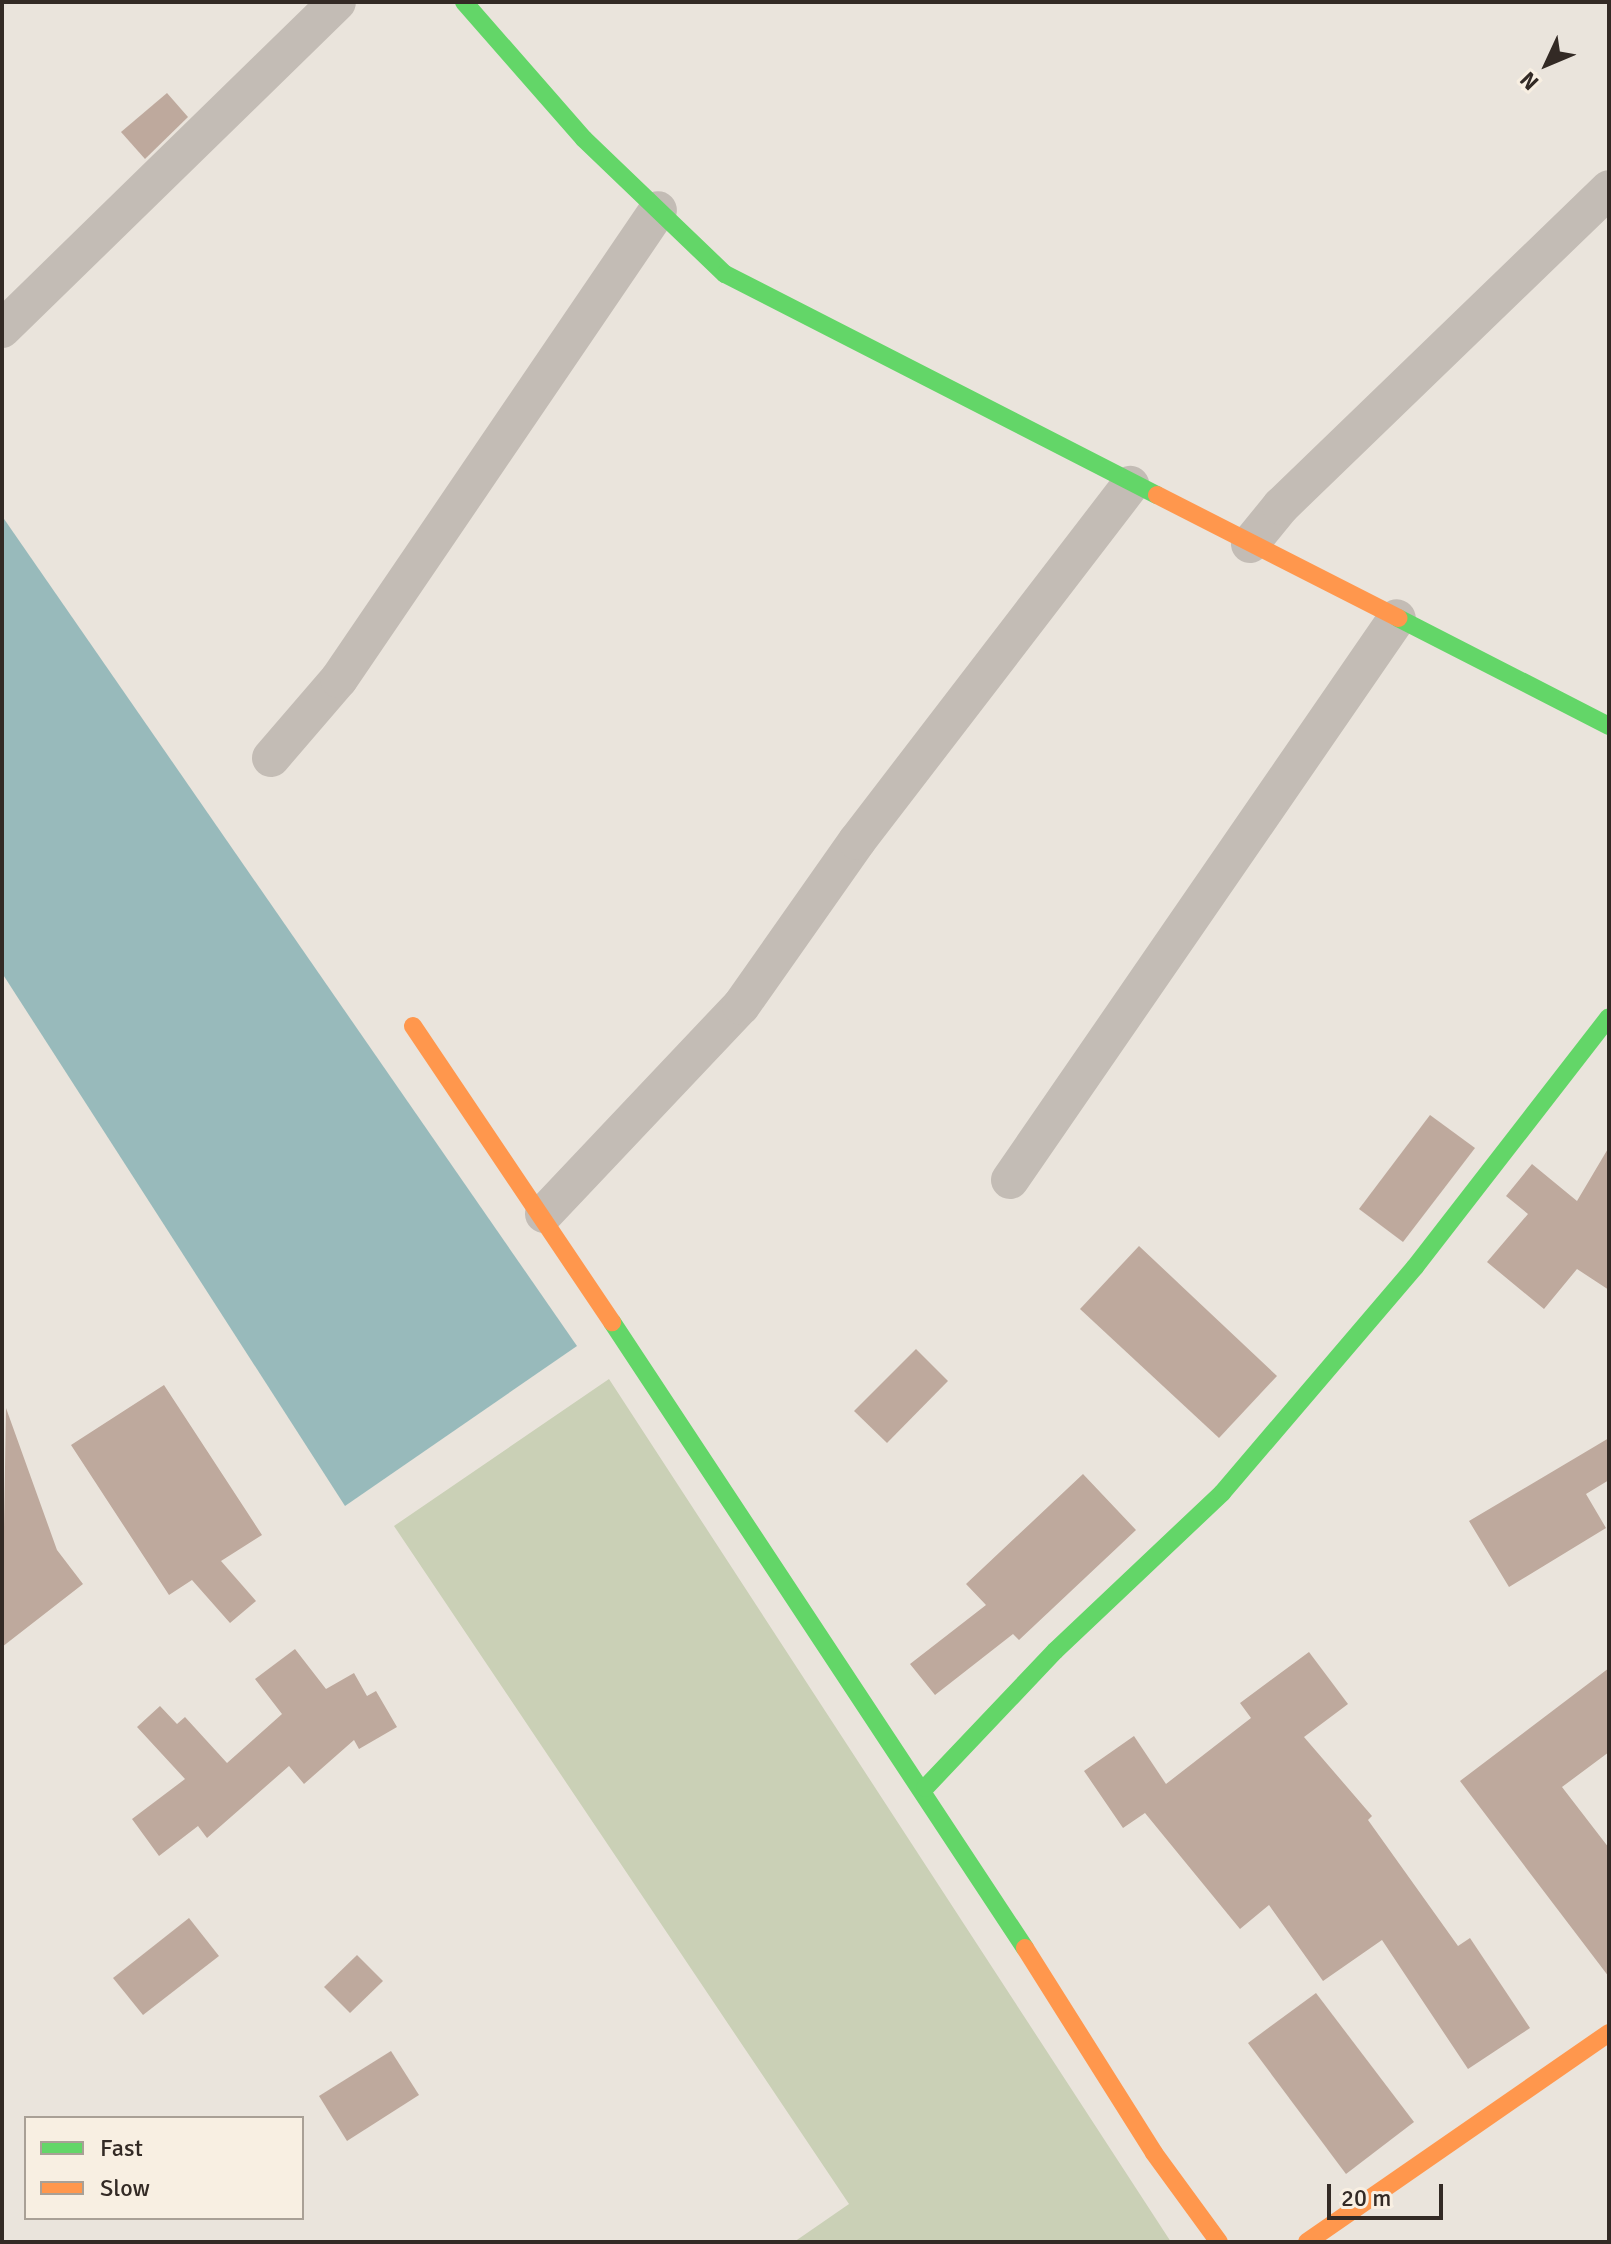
<!DOCTYPE html>
<html>
<head>
<meta charset="utf-8">
<style>
	body { margin:0 }
	#map { position:relative; width:1611px; height:2244px; overflow:hidden; background:#eae4dc; font-family:Signika,sans-serif }
	div>[style] { position:absolute }
	.green>* { inset:0; background:#cad0b6 }
	.water>* { inset:0; background:#98babb }
	.building>* { inset:0; background:#bea99d }
	.street>* { height:38px; margin:-19px; padding:0 19px; transform-origin:19px; border-radius:19px; background:#c3bcb5 }
	.fast>* { height:18px; margin:-9px; padding:0 9px; transform-origin:9px; border-radius:9px; background:#63d668 }
	.slow>* { height:18px; margin:-9px; padding:0 9px; transform-origin:9px; border-radius:9px; background:#ff974d }
	span { translate:-50% -50%; white-space:nowrap; text-align:center; line-height:1.15; -webkit-text-stroke:8px #f8efe2; paint-order:stroke }
	.frame { position:absolute; inset:0; border:4px solid #332a25; pointer-events:none }
	.legend { position:absolute; left:24px; top:2116px; width:280px; height:104px; box-sizing:border-box; background:#f8efe2; border:2px solid #a9a096; margin:0; padding:10px 14px; list-style:none; font-size:24px; color:#332a25 }
	.legend li { display:flex; align-items:center; gap:16px; height:40px }
	.legend b { width:40px; border:2px solid #a9a096 }
	.north { position:absolute; left:1507px; top:24px; width:80px; height:80px; -webkit-text-stroke:6px #f8efe2; paint-order:stroke; rotate:226deg; font-size:22px; font-weight:700; line-height:32px; text-align:center; color:#332a25 }
	.north::after { content:''; display:block; margin:auto; width:28px; height:36px; background:#332a25; clip-path:polygon(50% 0,100% 100%,50% 72%,0 100%) }
	.scale { position:absolute; left:1327px; top:2184px; width:116px; height:36px; box-sizing:border-box; border:4px solid #332a25; border-top:0; padding-left:10px; font-size:24px; line-height:28px; white-space:nowrap; color:#332a25; -webkit-text-stroke:6px #f8efe2; paint-order:stroke }
</style>
</head>
<body>
<div id="map">
	<div class="green">
		<div style="clip-path:polygon(609px 1379px,1171px 2242px,794px 2242px,849px 2204px,394px 1526px)"></div>
	</div>
	<div class="water">
		<div style="clip-path:polygon(2px 516px,577px 1346px,345px 1506px,2px 973px)"></div>
	</div>
	<div class="building">
		<div style="clip-path:polygon(167px 93px,188px 117px,145px 159px,121px 132px)"></div>
		<div style="clip-path:polygon(1430px 1115px,1475px 1148px,1403px 1242px,1359px 1209px)"></div>
		<div style="clip-path:polygon(1609px 1147px,1609px 1290px,1577px 1269px,1544px 1309px,1487px 1262px,1528px 1214px,1506px 1196px,1532px 1164px,1577px 1201px)"></div>
		<div style="clip-path:polygon(1139px 1246px,1277px 1376px,1219px 1438px,1080px 1309px)"></div>
		<div style="clip-path:polygon(916px 1349px,948px 1381px,887px 1443px,854px 1411px)"></div>
		<div style="clip-path:polygon(164px 1385px,262px 1535px,221px 1561px,256px 1601px,230px 1623px,192px 1580px,169px 1595px,71px 1445px)"></div>
		<div style="clip-path:polygon(6px 1408px,57px 1550px,83px 1584px,2px 1647px)"></div>
		<div style="clip-path:polygon(1609px 1438px,1609px 1480px,1586px 1494px,1606px 1528px,1509px 1587px,1469px 1521px)"></div>
		<div style="clip-path:polygon(1083px 1474px,1136px 1530px,1019px 1640px,1013px 1634px,935px 1695px,910px 1664px,986px 1605px,966px 1584px)"></div>
		<div style="clip-path:polygon(295px 1649px,326px 1689px,354px 1673px,367px 1696px,376px 1691px,397px 1727px,359px 1749px,354px 1740px,304px 1784px,289px 1766px,207px 1838px,198px 1826px,159px 1856px,132px 1819px,185px 1779px,137px 1727px,160px 1706px,177px 1724px,185px 1717px,227px 1763px,282px 1714px,255px 1679px)"></div>
		<div style="clip-path:polygon(1309px 1652px,1348px 1704px,1304px 1737px,1372px 1816px,1368px 1820px,1458px 1946px,1470px 1938px,1530px 2028px,1468px 2069px,1382px 1940px,1323px 1981px,1269px 1905px,1240px 1929px,1145px 1813px,1123px 1828px,1084px 1771px,1134px 1736px,1166px 1784px,1251px 1718px,1240px 1703px)"></div>
		<div style="clip-path:polygon(1609px 1668px,1609px 1752px,1562px 1787px,1609px 1848px,1609px 1977px,1460px 1781px)"></div>
		<div style="clip-path:polygon(189px 1918px,219px 1956px,143px 2015px,113px 1978px)"></div>
		<div style="clip-path:polygon(357px 1955px,383px 1981px,350px 2013px,324px 1987px)"></div>
		<div style="clip-path:polygon(1316px 1993px,1414px 2122px,1346px 2174px,1248px 2043px)"></div>
		<div style="clip-path:polygon(391px 2051px,419px 2095px,347px 2141px,319px 2096px)"></div>
	</div>
	<div class="street">
		<div style="left:2px;top:329px;width:468px;rotate:-44.3deg"></div>
		<div style="left:1250px;top:544px;width:49px;rotate:-50.8deg"></div>
		<div style="left:1281px;top:506px;width:456px;rotate:-44deg"></div>
		<div style="left:271px;top:758px;width:104px;rotate:-49.3deg"></div>
		<div style="left:339px;top:679px;width:567px;rotate:-55.78deg"></div>
		<div style="left:1010px;top:1180px;width:682px;rotate:-55.45deg"></div>
		<div style="left:544px;top:1214px;width:286px;rotate:-46.6deg"></div>
		<div style="left:741px;top:1006px;width:202px;rotate:-54.9deg"></div>
		<div style="left:857px;top:841px;width:449px;rotate:-52.5deg"></div>
	</div>
	<div class="fast">
		<div style="left:464px;top:2px;width:182px;rotate:48.8deg"></div>
		<div style="left:584px;top:139px;width:195px;rotate:43.8deg"></div>
		<div style="left:725px;top:274px;width:485px;rotate:27.1deg"></div>
		<div style="left:1398px;top:618px;width:237px;rotate:27.1deg"></div>
		<div style="left:612px;top:1322px;width:750px;rotate:56.59deg"></div>
		<div style="left:925px;top:1788px;width:189px;rotate:-46.5deg"></div>
		<div style="left:1055px;top:1651px;width:230px;rotate:-43.4deg"></div>
		<div style="left:1222px;top:1493px;width:297px;rotate:-49.5deg"></div>
		<div style="left:1415px;top:1267px;width:316px;rotate:-52.2deg"></div>
	</div>
	<div class="slow">
		<div style="left:1157px;top:495px;width:271px;rotate:27deg"></div>
		<div style="left:413px;top:1026px;width:357px;rotate:56.1deg"></div>
		<div style="left:1025px;top:1948px;width:242px;rotate:57.8deg"></div>
		<div style="left:1154px;top:2153px;width:110px;rotate:53.9deg"></div>
		<div style="left:1307px;top:2242px;width:367px;rotate:-34.7deg"></div>
	</div>
	<div class="frame"></div>
	<ul class="legend">
	<li><b style="height:10px;background:#63d668"></b>Fast</li>
	<li><b style="height:10px;background:#ff974d"></b>Slow</li>
	</ul>
	<div class="north">N</div>
	<div class="scale">20 m</div>
</div>
</body>
</html>
